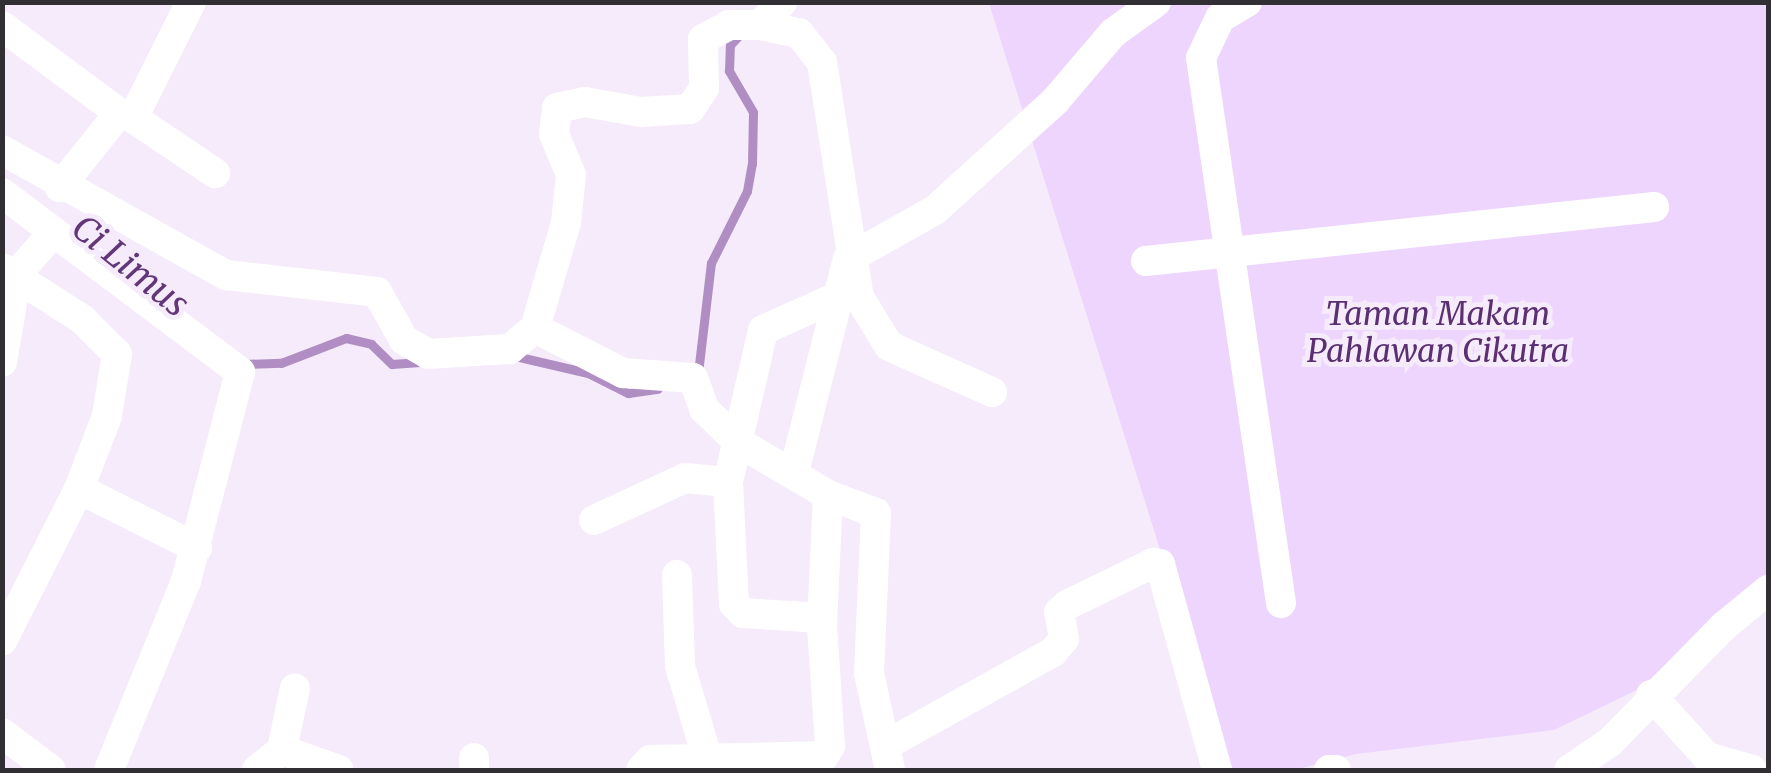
<!DOCTYPE html>
<html>
<head>
<meta charset="utf-8">
<style>
	body { margin:0 }
	#map { position:relative; width:1771px; height:773px; overflow:hidden; background:#f5ebfb; font-family:Merriweather,serif }
	div>[style] { position:absolute }
	.green>* { inset:0; background:#eed5fd }
	.stream>* { height:9px; margin:-4.5px; padding:0 4.5px; transform-origin:4.5px; border-radius:4.5px; background:#b08ec4 }
	.minor>* { height:30px; margin:-15px; padding:0 15px; transform-origin:15px; border-radius:15px; background:#fff }
	span { translate:-50% -50%; white-space:nowrap; text-align:center; line-height:1.15; -webkit-text-stroke:10px #f5ebfb; paint-order:stroke }
	.park-label { font-size:32px; color:#5b3072; font-style:italic }
	.water-label { font-size:35px; color:#623779; font-style:italic }
	.frame { position:absolute; inset:0; border:5px solid #312e34; pointer-events:none }
</style>
</head>
<body>
<div id="map">
	<div class="green">
		<div style="clip-path:polygon(989px 3px,1768px 3px,1768px 587px,1729px 608px,1639px 689px,1554px 730px,1356px 754px,1294px 770px,1229px 770px)"></div>
	</div>
	<div class="stream">
		<div style="left:515px;top:356px;width:75px;rotate:13.1deg"></div>
		<div style="left:588px;top:373px;width:45px;rotate:26.6deg"></div>
		<div style="left:628px;top:393px;width:30px;rotate:-8deg"></div>
		<div style="left:244px;top:364px;width:37px;rotate:-2deg"></div>
		<div style="left:281px;top:363px;width:70px;rotate:-21deg"></div>
		<div style="left:346px;top:338px;width:26px;rotate:13deg"></div>
		<div style="left:371px;top:344px;width:29px;rotate:44deg"></div>
		<div style="left:392px;top:364px;width:28px;rotate:-4deg"></div>
		<div style="left:698px;top:373px;width:111px;rotate:-83.3deg"></div>
		<div style="left:711px;top:263px;width:80px;rotate:-63.4deg"></div>
		<div style="left:747px;top:191px;width:27px;rotate:-80deg"></div>
		<div style="left:752px;top:164px;width:52px;rotate:-88.9deg"></div>
		<div style="left:753px;top:112px;width:48px;rotate:-120.3deg"></div>
		<div style="left:729px;top:71px;width:26px;rotate:-88deg"></div>
		<div style="left:730px;top:45px;width:19px;rotate:-47deg"></div>
	</div>
	<div class="minor">
		<div style="left:191px;top:2px;width:130px;rotate:116.6deg"></div>
		<div style="left:133px;top:118px;width:99px;rotate:33.9deg"></div>
		<div style="left:1247px;top:2px;width:31px;rotate:149deg"></div>
		<div style="left:1220px;top:18px;width:44px;rotate:115.4deg"></div>
		<div style="left:1201px;top:58px;width:551px;rotate:81.65deg"></div>
		<div style="left:760px;top:25px;width:32px;rotate:-46deg"></div>
		<div style="left:2px;top:26px;width:146px;rotate:36.6deg"></div>
		<div style="left:119px;top:113px;width:95px;rotate:128.6deg"></div>
		<div style="left:2px;top:150px;width:257px;rotate:29.2deg"></div>
		<div style="left:226px;top:275px;width:152px;rotate:6.4deg"></div>
		<div style="left:377px;top:292px;width:55px;rotate:60.6deg"></div>
		<div style="left:404px;top:340px;width:28px;rotate:30deg"></div>
		<div style="left:428px;top:354px;width:82px;rotate:-3.5deg"></div>
		<div style="left:510px;top:349px;width:33px;rotate:-40deg"></div>
		<div style="left:535px;top:328px;width:99px;rotate:27.1deg"></div>
		<div style="left:623px;top:373px;width:70px;rotate:4.1deg"></div>
		<div style="left:693px;top:378px;width:33px;rotate:70deg"></div>
		<div style="left:704px;top:409px;width:47px;rotate:44.1deg"></div>
		<div style="left:738px;top:442px;width:104px;rotate:30.5deg"></div>
		<div style="left:828px;top:495px;width:51px;rotate:20.6deg"></div>
		<div style="left:876px;top:513px;width:160px;rotate:92.5deg"></div>
		<div style="left:869px;top:673px;width:99px;rotate:77.8deg"></div>
		<div style="left:2px;top:193px;width:298px;rotate:36.9deg"></div>
		<div style="left:240px;top:372px;width:216px;rotate:104.5deg"></div>
		<div style="left:186px;top:581px;width:204px;rotate:112.2deg"></div>
		<div style="left:1146px;top:261px;width:511px;rotate:-6.07deg"></div>
		<div style="left:2px;top:268px;width:95px;rotate:32.5deg"></div>
		<div style="left:82px;top:319px;width:49px;rotate:45deg"></div>
		<div style="left:117px;top:354px;width:63px;rotate:99.2deg"></div>
		<div style="left:107px;top:416px;width:78px;rotate:111deg"></div>
		<div style="left:79px;top:489px;width:170px;rotate:116.9deg"></div>
		<div style="left:535px;top:328px;width:109px;rotate:-73.6deg"></div>
		<div style="left:566px;top:223px;width:48px;rotate:-84.1deg"></div>
		<div style="left:571px;top:175px;width:44px;rotate:-112.5deg"></div>
		<div style="left:554px;top:134px;width:26px;rotate:-83deg"></div>
		<div style="left:557px;top:108px;width:29px;rotate:-12deg"></div>
		<div style="left:585px;top:102px;width:56px;rotate:10.3deg"></div>
		<div style="left:640px;top:112px;width:50px;rotate:-3.4deg"></div>
		<div style="left:690px;top:109px;width:25px;rotate:-56deg"></div>
		<div style="left:704px;top:88px;width:49px;rotate:-91.2deg"></div>
		<div style="left:703px;top:39px;width:30px;rotate:-28deg"></div>
		<div style="left:729px;top:25px;width:31px"></div>
		<div style="left:760px;top:25px;width:40px;rotate:12deg"></div>
		<div style="left:799px;top:33px;width:37px;rotate:52deg"></div>
		<div style="left:822px;top:62px;width:238px;rotate:81.1deg"></div>
		<div style="left:859px;top:297px;width:57px;rotate:58.5deg"></div>
		<div style="left:889px;top:346px;width:113px;rotate:24.1deg"></div>
		<div style="left:2px;top:362px;width:89px;rotate:-80.3deg"></div>
		<div style="left:17px;top:274px;width:52px;rotate:-48.9deg"></div>
		<div style="left:794px;top:472px;width:220px;rotate:-75.8deg"></div>
		<div style="left:848px;top:259px;width:100px;rotate:-29.4deg"></div>
		<div style="left:935px;top:210px;width:162px;rotate:-42.2deg"></div>
		<div style="left:1055px;top:101px;width:89px;rotate:-49.5deg"></div>
		<div style="left:1113px;top:33px;width:53px;rotate:-35.8deg"></div>
		<div style="left:728px;top:482px;width:122px;rotate:87.2deg"></div>
		<div style="left:734px;top:604px;width:13px;rotate:45deg"></div>
		<div style="left:743px;top:613px;width:79px;rotate:3.6deg"></div>
		<div style="left:79px;top:489px;width:132px;rotate:26.6deg"></div>
		<div style="left:594px;top:520px;width:100px;rotate:-24.8deg"></div>
		<div style="left:685px;top:478px;width:43px;rotate:5.3deg"></div>
		<div style="left:728px;top:482px;width:156px;rotate:-77deg"></div>
		<div style="left:763px;top:330px;width:83px;rotate:-24.1deg"></div>
		<div style="left:677px;top:575px;width:91px;rotate:88.1deg"></div>
		<div style="left:680px;top:666px;width:95px;rotate:73.5deg"></div>
		<div style="left:1651px;top:695px;width:84px;rotate:47.9deg"></div>
		<div style="left:1707px;top:757px;width:47px;rotate:16.1deg"></div>
		<div style="left:2px;top:733px;width:61px;rotate:37.1deg"></div>
		<div style="left:886px;top:745px;width:191px;rotate:-29.1deg"></div>
		<div style="left:1053px;top:652px;width:17px;rotate:-50deg"></div>
		<div style="left:1064px;top:639px;width:27px;rotate:-100deg"></div>
		<div style="left:1059px;top:612px;width:11px;rotate:-41deg"></div>
		<div style="left:1067px;top:605px;width:96px;rotate:-26deg"></div>
		<div style="left:1153px;top:563px;width:7px;rotate:8deg"></div>
		<div style="left:1160px;top:564px;width:214px;rotate:74.5deg"></div>
		<div style="left:282px;top:750px;width:60px;rotate:19.3deg"></div>
		<div style="left:474px;top:758px;width:12px;rotate:90deg"></div>
		<div style="left:257px;top:770px;width:32px;rotate:-39deg"></div>
		<div style="left:282px;top:750px;width:63px;rotate:-78.2deg"></div>
		<div style="left:641px;top:770px;width:13px;rotate:-48deg"></div>
		<div style="left:650px;top:760px;width:174px;rotate:-1.3deg"></div>
		<div style="left:824px;top:756px;width:12px;rotate:-59deg"></div>
		<div style="left:830px;top:746px;width:120px;rotate:-93.8deg"></div>
		<div style="left:822px;top:626px;width:131px;rotate:-87.4deg"></div>
		<div style="left:1329px;top:770px;width:7px"></div>
		<div style="left:1569px;top:770px;width:50px;rotate:-34.3deg"></div>
		<div style="left:1610px;top:742px;width:163px;rotate:-45.5deg"></div>
		<div style="left:1724px;top:626px;width:57px;rotate:-39.3deg"></div>
	</div>
	<div class="park-label">
		<span style="left:1438px;top:333px">Taman Makam<br>Pahlawan Cikutra</span>
	</div>
	<div class="water-label">
		<span style="left:130px;top:266px;rotate:39deg">Ci Limus</span>
	</div>
	<div class="frame"></div>
</div>
</body>
</html>
